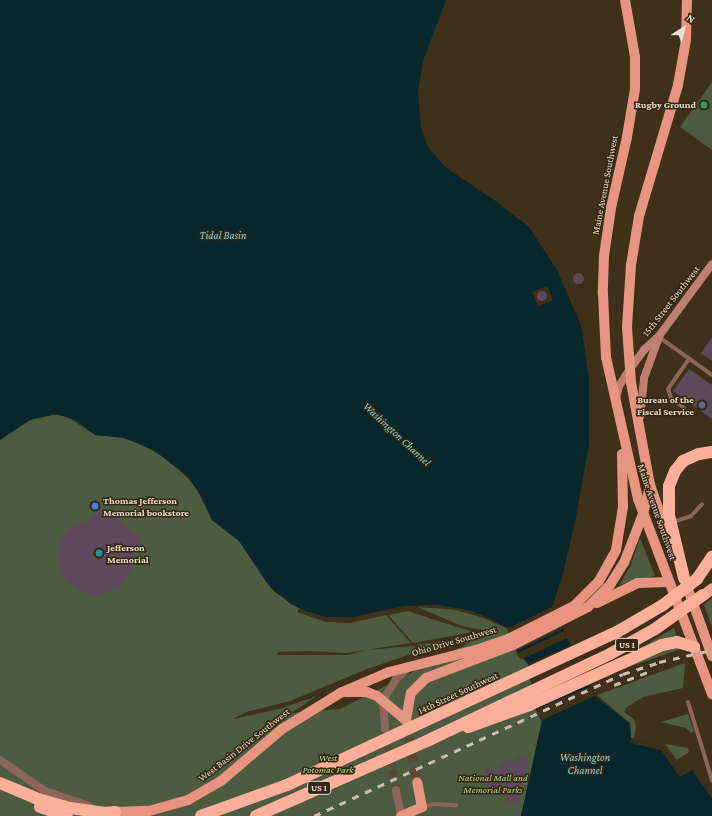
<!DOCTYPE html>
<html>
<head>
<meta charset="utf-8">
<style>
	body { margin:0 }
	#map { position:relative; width:712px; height:816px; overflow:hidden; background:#3f3019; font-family:"Crimson Pro",serif }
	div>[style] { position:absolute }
	.green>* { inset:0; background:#4d5b40 }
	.water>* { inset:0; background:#08272d }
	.pier>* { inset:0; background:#3f3019 }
	.building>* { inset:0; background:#5e485b }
	.round { border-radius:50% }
	.tertiary-tunnel>* { height:8px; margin-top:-4px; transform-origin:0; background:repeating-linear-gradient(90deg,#584a35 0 8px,transparent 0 12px) }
	.primary-tunnel>* { height:10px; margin-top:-5px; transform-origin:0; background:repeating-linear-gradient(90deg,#584a35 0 10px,transparent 0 15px) }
	.service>* { height:4px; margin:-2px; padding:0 2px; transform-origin:2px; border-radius:2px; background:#8d655b }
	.tertiary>* { height:8px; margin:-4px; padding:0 4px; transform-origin:4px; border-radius:4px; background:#8d655b }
	.secondary>* { height:8px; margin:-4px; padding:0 4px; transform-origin:4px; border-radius:4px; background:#c08071 }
	.primary>* { height:10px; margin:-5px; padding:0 5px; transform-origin:5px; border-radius:5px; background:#e79581 }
	.trunk>* { height:11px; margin:-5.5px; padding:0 5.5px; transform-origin:5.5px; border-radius:5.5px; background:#f2a28e }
	.motorway>* { height:12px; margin:-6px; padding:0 6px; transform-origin:6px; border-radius:6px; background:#fdaf9b }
	.rail>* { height:2.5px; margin-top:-1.25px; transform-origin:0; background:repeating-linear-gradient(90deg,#c9beb0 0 7px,transparent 0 14px) }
	.dots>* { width:11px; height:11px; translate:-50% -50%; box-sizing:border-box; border:2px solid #34260f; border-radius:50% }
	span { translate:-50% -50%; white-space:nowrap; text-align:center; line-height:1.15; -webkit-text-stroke:3px #34260f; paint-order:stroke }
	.shield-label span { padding:1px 3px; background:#34260f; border:1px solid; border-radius:3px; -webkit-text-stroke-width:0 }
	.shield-label { font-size:9px; color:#e8dfd2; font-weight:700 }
	.poi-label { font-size:10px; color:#e8dfd2; font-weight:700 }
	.right { translate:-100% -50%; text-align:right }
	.left { translate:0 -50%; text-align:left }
	.street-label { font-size:10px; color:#e8dfd2 }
	.park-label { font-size:10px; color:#b8d999; font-style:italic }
	.water-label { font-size:11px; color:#78d3e7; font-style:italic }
	.north { position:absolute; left:664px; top:8px; width:40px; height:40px; -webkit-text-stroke:3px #34260f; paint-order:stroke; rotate:36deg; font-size:11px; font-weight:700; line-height:16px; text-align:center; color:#e8dfd2 }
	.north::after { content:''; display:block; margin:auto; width:14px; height:18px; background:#e8dfd2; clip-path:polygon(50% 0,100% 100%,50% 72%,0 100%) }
</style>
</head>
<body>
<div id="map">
	<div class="green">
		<div style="clip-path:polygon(712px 82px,712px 150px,680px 127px)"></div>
		<div style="clip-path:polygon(46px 414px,66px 416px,95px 435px,117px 437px,140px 443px,173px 463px,195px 486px,212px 520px,239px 541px,266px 582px,276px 593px,299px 608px,297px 612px,326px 622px,350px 623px,386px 615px,411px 643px,346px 653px,307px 651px,278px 652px,277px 655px,348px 655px,366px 650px,413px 646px,420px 651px,367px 669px,290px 701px,246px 712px,233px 719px,279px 709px,317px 696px,291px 713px,340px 709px,471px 642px,425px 651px,417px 645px,487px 634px,495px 630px,485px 631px,462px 626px,417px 607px,458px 610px,490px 620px,551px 608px,535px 708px,542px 722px,521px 816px,0 816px,0 440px,21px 424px)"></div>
		<div style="clip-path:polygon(640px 538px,655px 576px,619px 585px,630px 567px)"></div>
		<div style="clip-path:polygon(712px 598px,712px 627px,704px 605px)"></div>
		<div style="clip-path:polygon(408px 611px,429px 618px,473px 632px,413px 643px,388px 615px)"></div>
		<div style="clip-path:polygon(674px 628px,678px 639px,636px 651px,667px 632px)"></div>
		<div style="clip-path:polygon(669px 645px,681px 649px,594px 679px)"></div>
		<div style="clip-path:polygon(685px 663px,683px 688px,643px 697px,627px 707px,624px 712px,634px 719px,636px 726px,634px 738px,631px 738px,630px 723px,597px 695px)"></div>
		<div style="clip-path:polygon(688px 714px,694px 731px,691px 733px,686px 728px,661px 722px)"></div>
		<div style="clip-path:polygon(665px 744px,688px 748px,689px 752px,677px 760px)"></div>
	</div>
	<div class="water">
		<div style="clip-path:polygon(0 0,446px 0,423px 61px,418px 93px,421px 127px,428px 147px,445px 167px,497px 202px,529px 227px,557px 270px,581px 325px,583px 337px,589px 379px,589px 444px,576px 517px,563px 574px,552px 607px,595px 696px,630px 724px,631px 740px,662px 746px,680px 772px,691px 765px,712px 794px,712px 816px,521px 816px,542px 720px,535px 708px,528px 664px,516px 651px,507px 628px,471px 611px,438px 605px,404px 606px,353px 617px,326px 617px,305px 611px,291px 604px,271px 588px,239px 541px,212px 520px,201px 496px,188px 477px,155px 451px,125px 438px,95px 435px,77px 421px,57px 414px,30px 420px,0 440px)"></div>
	</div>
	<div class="pier">
		<div style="clip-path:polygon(547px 286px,553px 300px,538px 306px,532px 292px)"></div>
		<div style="clip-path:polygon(411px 605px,438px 605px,471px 611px,491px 619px,507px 629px,552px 607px,563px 629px,516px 651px,507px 629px,480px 616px,442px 607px)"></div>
		<div style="clip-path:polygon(564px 631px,567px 638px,529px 656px,521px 659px,516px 654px)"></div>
		<div style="clip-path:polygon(572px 645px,589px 683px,535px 708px,528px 664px)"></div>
		<div style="clip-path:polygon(590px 687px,595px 696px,542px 720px,536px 709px)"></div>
		<div style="clip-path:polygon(630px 740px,662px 746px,680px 772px,691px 765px,712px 794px,712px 798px,692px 770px,680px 777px,661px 750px,630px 743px)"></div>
	</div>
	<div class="building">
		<div class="round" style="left:572.5px;top:272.5px;width:11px;height:11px"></div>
		<div class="round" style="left:537px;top:291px;width:10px;height:10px"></div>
		<div style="clip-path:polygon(712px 337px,712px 361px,701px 353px)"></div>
		<div style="clip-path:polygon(689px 369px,712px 385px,712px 419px,673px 391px)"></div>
		<div style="clip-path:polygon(98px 506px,143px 539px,134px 552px,131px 570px,123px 584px,110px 592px,95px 595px,79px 591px,67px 582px,59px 568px,58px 552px,61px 539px,68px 530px,89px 519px)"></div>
		<div style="clip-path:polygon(517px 756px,529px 759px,517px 804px,505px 800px,508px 791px,473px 782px,475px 775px,484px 777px,486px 768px,498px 771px,500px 764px,505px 766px,507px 759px,515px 762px)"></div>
	</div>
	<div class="tertiary-tunnel">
		<div style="left:386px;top:734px;width:57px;rotate:79.9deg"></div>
	</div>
	<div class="primary-tunnel">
		<div style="left:406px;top:723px;width:60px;rotate:79.4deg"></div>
	</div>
	<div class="service">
		<div style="left:659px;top:337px;width:65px;rotate:35.6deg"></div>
		<div style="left:684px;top:408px;width:16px;rotate:-142deg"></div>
		<div style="left:671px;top:398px;width:9px;rotate:-108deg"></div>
		<div style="left:668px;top:389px;width:37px;rotate:-55deg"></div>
		<div style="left:673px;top:522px;width:19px;rotate:-18deg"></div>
		<div style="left:691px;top:516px;width:16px;rotate:-47deg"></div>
		<div style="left:688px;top:702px;width:82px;rotate:72.9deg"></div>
		<div style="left:422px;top:807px;width:12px;rotate:-14deg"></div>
		<div style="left:434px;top:804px;width:22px;rotate:3deg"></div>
	</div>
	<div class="tertiary">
		<div style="left:385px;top:729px;width:29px;rotate:-94deg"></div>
		<div style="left:383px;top:700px;width:25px;rotate:-58deg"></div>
		<div style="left:396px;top:679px;width:18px;rotate:-43deg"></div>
		<div style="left:0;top:760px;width:55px;rotate:34.6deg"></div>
		<div style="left:45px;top:791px;width:46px;rotate:18.8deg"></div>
		<div style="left:396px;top:790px;width:26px;rotate:79deg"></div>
	</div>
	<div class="secondary">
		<div style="left:616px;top:399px;width:13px;rotate:-77deg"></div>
		<div style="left:619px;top:386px;width:20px;rotate:-57deg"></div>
		<div style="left:630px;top:369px;width:24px;rotate:-54deg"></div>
		<div style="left:644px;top:350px;width:21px;rotate:-43deg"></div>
		<div style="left:659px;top:336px;width:89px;rotate:-53.6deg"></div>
		<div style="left:640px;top:417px;width:39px;rotate:-84deg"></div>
		<div style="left:644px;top:378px;width:44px;rotate:-69.9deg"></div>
	</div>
	<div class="primary">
		<div style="left:625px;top:0;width:58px;rotate:80deg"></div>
		<div style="left:635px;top:57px;width:32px;rotate:90deg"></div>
		<div style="left:635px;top:89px;width:49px;rotate:99.5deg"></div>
		<div style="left:627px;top:137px;width:73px;rotate:102.7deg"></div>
		<div style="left:611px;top:208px;width:49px;rotate:98.3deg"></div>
		<div style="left:604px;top:256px;width:38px;rotate:92deg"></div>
		<div style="left:603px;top:294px;width:63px;rotate:87.3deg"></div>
		<div style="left:606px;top:357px;width:146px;rotate:77.3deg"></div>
		<div style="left:638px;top:499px;width:209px;rotate:69.2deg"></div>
		<div style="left:675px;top:556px;width:75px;rotate:-109.4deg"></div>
		<div style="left:650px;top:485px;width:105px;rotate:-100.5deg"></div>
		<div style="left:631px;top:382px;width:55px;rotate:-94.2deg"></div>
		<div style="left:627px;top:327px;width:62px;rotate:-86.3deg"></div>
		<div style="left:631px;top:265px;width:50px;rotate:-80.7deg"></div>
		<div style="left:639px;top:216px;width:137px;rotate:-73.4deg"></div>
		<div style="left:678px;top:85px;width:46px;rotate:-79.9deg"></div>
		<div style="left:686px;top:40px;width:40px;rotate:-88.6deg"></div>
		<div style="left:685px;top:581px;width:80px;rotate:70.2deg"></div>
		<div style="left:597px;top:603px;width:46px;rotate:-26deg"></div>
		<div style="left:638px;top:583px;width:31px;rotate:-2deg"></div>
		<div style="left:345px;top:692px;width:22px"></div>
		<div style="left:367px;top:692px;width:11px;rotate:22deg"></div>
		<div style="left:377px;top:696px;width:38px;rotate:40deg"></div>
		<div style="left:406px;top:720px;width:27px;rotate:-80deg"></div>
		<div style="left:411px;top:693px;width:21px;rotate:-45deg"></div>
		<div style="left:426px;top:678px;width:93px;rotate:-20.8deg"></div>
		<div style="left:513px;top:645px;width:84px;rotate:-26.9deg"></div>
		<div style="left:588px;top:607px;width:31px;rotate:-45deg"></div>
		<div style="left:610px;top:585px;width:26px;rotate:-58deg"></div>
		<div style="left:624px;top:563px;width:53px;rotate:-68.8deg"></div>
		<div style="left:643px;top:514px;width:30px;rotate:-76deg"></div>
		<div style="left:115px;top:812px;width:34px;rotate:-2deg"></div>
		<div style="left:149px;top:811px;width:41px;rotate:-15.8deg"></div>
		<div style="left:188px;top:800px;width:38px;rotate:-30deg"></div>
		<div style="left:221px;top:781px;width:80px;rotate:-40.4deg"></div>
		<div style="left:282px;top:729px;width:70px;rotate:-31.7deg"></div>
		<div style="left:342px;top:692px;width:51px;rotate:-23.1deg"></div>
		<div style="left:389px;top:672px;width:90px;rotate:-14.2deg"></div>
		<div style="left:476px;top:650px;width:36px;rotate:-19deg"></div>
		<div style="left:510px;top:638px;width:72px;rotate:-26.6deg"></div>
		<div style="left:574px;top:606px;width:35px;rotate:-45deg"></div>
		<div style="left:599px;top:581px;width:35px;rotate:-61deg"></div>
		<div style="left:616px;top:550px;width:44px;rotate:-80.8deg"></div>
		<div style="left:623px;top:507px;width:53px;rotate:-91.1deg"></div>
		<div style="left:401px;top:816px;width:23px;rotate:-23deg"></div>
		<div style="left:422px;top:807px;width:25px;rotate:-101deg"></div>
	</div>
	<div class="trunk">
		<div style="left:703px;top:595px;width:11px;rotate:-38deg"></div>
	</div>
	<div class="motorway">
		<div style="left:684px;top:578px;width:65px;rotate:-103.4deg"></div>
		<div style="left:669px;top:515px;width:29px;rotate:-90deg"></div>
		<div style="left:669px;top:486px;width:16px;rotate:-68deg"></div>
		<div style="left:675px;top:471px;width:13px;rotate:-51deg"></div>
		<div style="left:683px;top:461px;width:17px;rotate:-24deg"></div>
		<div style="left:699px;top:454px;width:13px;rotate:-9deg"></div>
		<div style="left:468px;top:727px;width:65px;rotate:-19.8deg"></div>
		<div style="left:529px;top:705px;width:146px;rotate:-24.3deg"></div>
		<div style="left:662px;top:645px;width:15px;rotate:-11deg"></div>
		<div style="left:677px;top:642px;width:18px;rotate:16deg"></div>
		<div style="left:0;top:783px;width:41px;rotate:22.8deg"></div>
		<div style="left:38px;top:799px;width:33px;rotate:16deg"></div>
		<div style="left:70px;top:808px;width:34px;rotate:8deg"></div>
		<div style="left:104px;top:813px;width:11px;rotate:-5deg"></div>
		<div style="left:40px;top:807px;width:28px;rotate:18deg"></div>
		<div style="left:201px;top:816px;width:91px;rotate:-19.8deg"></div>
		<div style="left:287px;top:785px;width:364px;rotate:-24.9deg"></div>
		<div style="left:617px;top:632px;width:53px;rotate:-30.4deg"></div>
		<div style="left:663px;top:605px;width:43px;rotate:-37.4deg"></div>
		<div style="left:697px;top:579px;width:27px;rotate:-56deg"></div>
		<div style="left:256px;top:816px;width:191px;rotate:-23.7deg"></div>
		<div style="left:431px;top:739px;width:198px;rotate:-25.4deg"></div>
		<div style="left:610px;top:654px;width:51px;rotate:-29.1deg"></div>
		<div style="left:655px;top:629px;width:59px;rotate:-35.3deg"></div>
	</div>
	<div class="rail">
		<div style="left:614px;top:685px;width:42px;rotate:-21deg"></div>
		<div style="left:314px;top:816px;width:340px;rotate:-24.7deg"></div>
		<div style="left:623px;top:674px;width:38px;rotate:-18deg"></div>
		<div style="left:659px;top:662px;width:54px;rotate:-12.8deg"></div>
	</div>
	<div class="dots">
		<div style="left:704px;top:105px;background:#2e9e5b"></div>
		<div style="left:702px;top:405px;background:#5c6f8a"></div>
		<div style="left:95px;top:506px;background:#3f7fe0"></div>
		<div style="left:99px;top:553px;background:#0f9aa8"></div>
	</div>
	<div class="shield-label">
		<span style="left:627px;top:645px">US 1</span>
		<span style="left:319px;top:788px">US 1</span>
	</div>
	<div class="poi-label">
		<span class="right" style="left:696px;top:105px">Rugby Ground</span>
		<span class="right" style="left:694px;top:405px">Bureau of the<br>Fiscal Service</span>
		<span class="left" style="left:103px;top:506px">Thomas Jefferson<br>Memorial bookstore</span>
		<span class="left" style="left:107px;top:553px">Jefferson<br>Memorial</span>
	</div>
	<div class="street-label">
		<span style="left:605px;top:185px;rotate:-79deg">Maine Avenue Southwest</span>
		<span style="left:671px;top:301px;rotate:-52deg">15th Street Southwest</span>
		<span style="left:657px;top:512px;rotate:71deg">Maine Avenue Southwest</span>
		<span style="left:454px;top:641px;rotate:-16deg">Ohio Drive Southwest</span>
		<span style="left:458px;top:693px;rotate:-25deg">14th Street Southwest</span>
		<span style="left:244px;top:745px;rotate:-38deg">West Basin Drive Southwest</span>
	</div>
	<div class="park-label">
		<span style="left:328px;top:763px">West<br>Potomac Park</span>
		<span style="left:493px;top:783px">National Mall and<br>Memorial Parks</span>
	</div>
	<div class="water-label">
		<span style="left:223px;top:235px">Tidal Basin</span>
		<span style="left:397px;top:434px;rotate:43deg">Washington Channel</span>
		<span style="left:585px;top:764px">Washington<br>Channel</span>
	</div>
	<div class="north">N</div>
</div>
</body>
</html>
